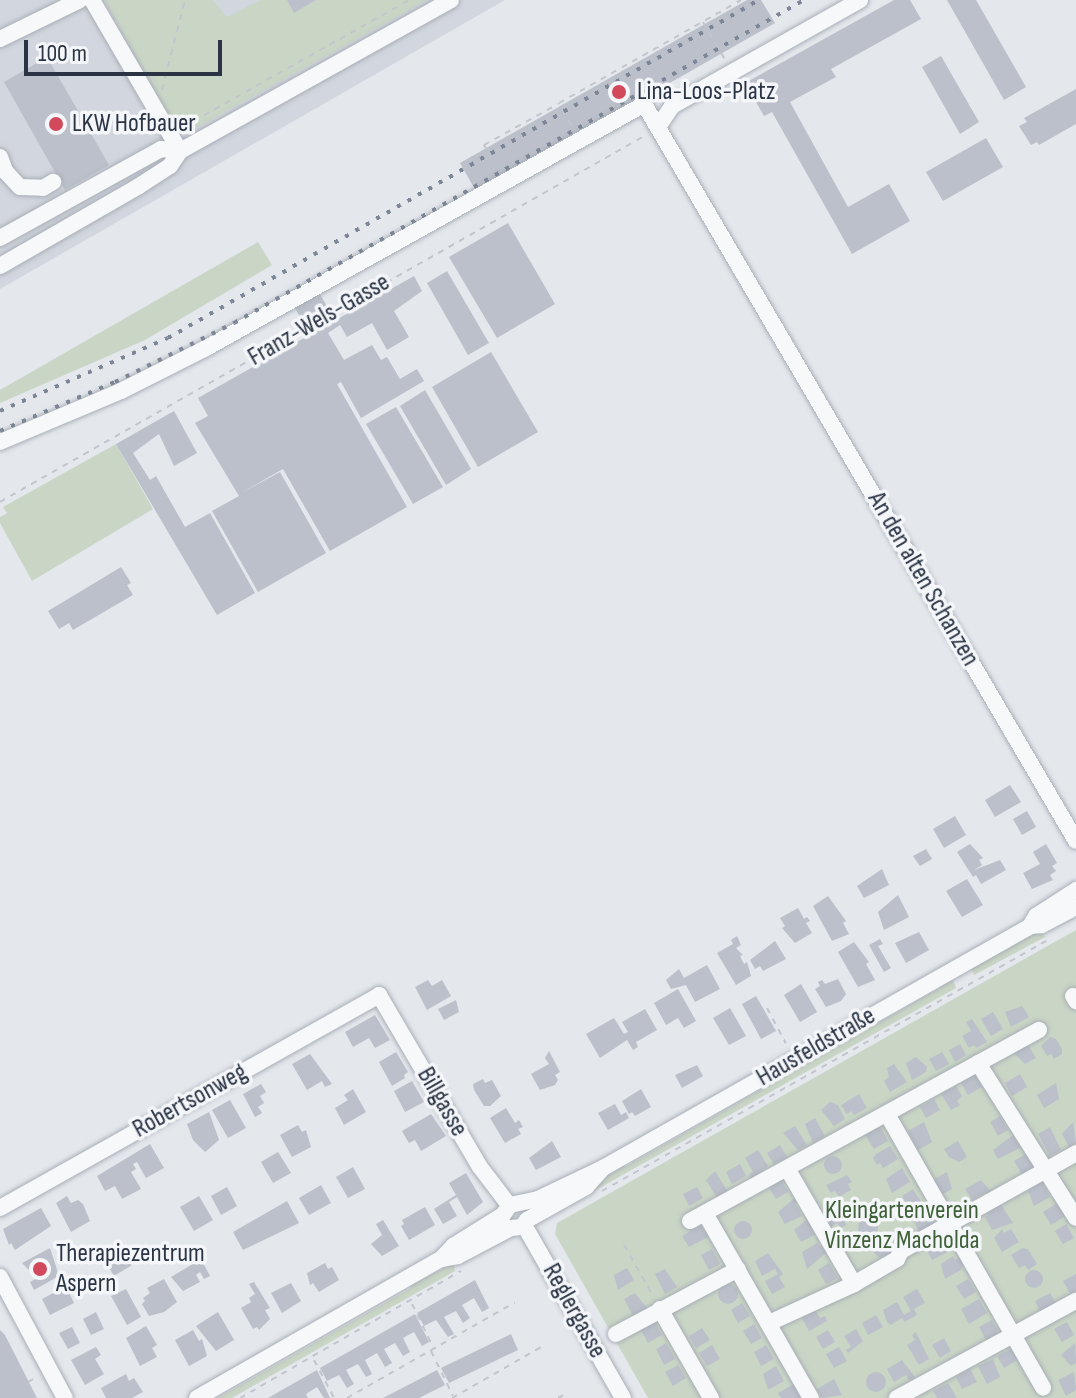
<!DOCTYPE html>
<html>
<head>
<meta charset="utf-8">
<style>
	body { margin:0 }
	#map { position:relative; width:1076px; height:1398px; overflow:hidden; background:#e4e7ec; font-family:"Sofia Sans Condensed",sans-serif }
	div>[style] { position:absolute }
	.built>* { inset:0; background:#d2d6de }
	.green>* { inset:0; background:#c9d6c5 }
	.building>* { inset:0; background:#bbc0ca }
	.round { border-radius:50% }
	.path>* { height:2px; margin-top:-1px; transform-origin:0; background:repeating-linear-gradient(90deg,#c2c5cb 0 6px,transparent 0 12px) }
	.roads { filter:drop-shadow(0 0 2px #a9aeb7) drop-shadow(0 0 2px #a9aeb7) }
	.minor>* { height:16px; margin:-8px; padding:0 8px; transform-origin:8px; border-radius:8px; background:#f7f8fa }
	.rail>* { height:4px; margin-top:-2px; transform-origin:0; background:repeating-linear-gradient(90deg,#7d8696 0 4px,transparent 0 12px) }
	.dots>* { width:22px; height:22px; translate:-50% -50%; box-sizing:border-box; border:4px solid #f4f6f9; border-radius:50% }
	span { translate:-50% -50%; white-space:nowrap; text-align:center; line-height:1.15; -webkit-text-stroke:7px #f4f6f9; paint-order:stroke }
	.poi-label { font-size:26px; color:#2b3445 }
	.left { translate:0 -50%; text-align:left }
	.street-label { font-size:26px; color:#2b3445 }
	.park-label { font-size:26px; color:#3f6138 }
	.scale { position:absolute; left:24px; top:40px; width:198px; height:36px; box-sizing:border-box; border:4px solid #2b3445; border-top:0; padding-left:10px; font-size:24px; line-height:28px; white-space:nowrap; color:#2b3445; -webkit-text-stroke:6px #f4f6f9; paint-order:stroke }
</style>
</head>
<body>
<div id="map">
	<div class="built">
		<div style="clip-path:polygon(0 0,505px 0,0 289px)"></div>
	</div>
	<div class="green">
		<div style="clip-path:polygon(104px 0,213px 0,227px 17px,261px 0,287px 0,294px 13px,316px 0,427px 0,192px 130px,180px 126px,169px 116px)"></div>
		<div style="clip-path:polygon(258px 242px,272px 265px,145px 340px,0 403px,0 390px)"></div>
		<div style="clip-path:polygon(116px 444px,153px 509px,32px 581px,0 523px,0 517px,7px 513px,3px 507px)"></div>
		<div style="clip-path:polygon(1042px 930px,1045px 937px,974px 975px,970px 967px)"></div>
		<div style="clip-path:polygon(1076px 930px,1076px 1398px,648px 1398px,555px 1234px,557px 1223px)"></div>
		<div style="clip-path:polygon(952px 977px,956px 988px,594px 1191px,605px 1176px,622px 1165px,625px 1167px,940px 988px,940px 985px)"></div>
		<div style="clip-path:polygon(454px 1263px,455px 1271px,232px 1398px,218px 1398px,411px 1288px,411px 1285px)"></div>
	</div>
	<div class="building">
		<div style="clip-path:polygon(287px 0,316px 0,294px 13px)"></div>
		<div style="clip-path:polygon(747px 0,761px 0,775px 23px,477px 193px,460px 163px)"></div>
		<div style="clip-path:polygon(894px 0,910px 0,921px 19px,831px 69px,836px 77px,790px 102px,848px 207px,889px 184px,910px 221px,852px 254px,772px 112px,764px 116px,745px 83px)"></div>
		<div style="clip-path:polygon(947px 0,976px 0,1026px 87px,1004px 100px)"></div>
		<div style="clip-path:polygon(941px 56px,979px 122px,960px 134px,922px 67px)"></div>
		<div style="clip-path:polygon(47px 57px,109px 165px,65px 190px,4px 82px)"></div>
		<div style="clip-path:polygon(1076px 89px,1076px 124px,1039px 145px,1037px 142px,1031px 145px,1019px 126px,1027px 122px,1024px 118px)"></div>
		<div style="clip-path:polygon(986px 138px,1003px 167px,943px 201px,926px 172px)"></div>
		<div style="clip-path:polygon(508px 223px,555px 304px,497px 338px,449px 257px)"></div>
		<div style="clip-path:polygon(447px 271px,489px 343px,468px 355px,427px 283px)"></div>
		<div style="clip-path:polygon(414px 276px,422px 291px,394px 311px,409px 337px,387px 350px,372px 323px,347px 337px,340px 325px,328px 333px,344px 360px,372px 345px,381px 360px,387px 357px,400px 379px,417px 369px,424px 381px,361px 418px,341px 382px,337px 384px,407px 507px,330px 551px,283px 469px,241px 493px,280px 472px,326px 553px,258px 592px,212px 511px,239px 496px,195px 423px,208px 416px,198px 398px)"></div>
		<div style="clip-path:polygon(318px 291px,327px 306px,302px 320px,293px 305px)"></div>
		<div style="clip-path:polygon(491px 352px,538px 432px,478px 467px,432px 387px)"></div>
		<div style="clip-path:polygon(425px 390px,471px 469px,446px 485px,400px 406px)"></div>
		<div style="clip-path:polygon(396px 407px,443px 487px,413px 504px,366px 424px)"></div>
		<div style="clip-path:polygon(174px 411px,197px 453px,174px 466px,159px 434px,133px 453px,150px 480px,156px 476px,185px 527px,210px 513px,255px 593px,217px 615px,116px 444px)"></div>
		<div style="clip-path:polygon(121px 567px,131px 583px,127px 585px,133px 595px,73px 630px,69px 623px,59px 629px,48px 611px)"></div>
		<div style="clip-path:polygon(1010px 785px,1021px 802px,995px 817px,985px 800px)"></div>
		<div style="clip-path:polygon(1027px 811px,1036px 827px,1022px 835px,1013px 819px)"></div>
		<div style="clip-path:polygon(955px 816px,966px 835px,944px 848px,933px 829px)"></div>
		<div style="clip-path:polygon(970px 844px,983px 858px,979px 860px,982px 865px,974px 870px,1000px 860px,1006px 870px,981px 884px,976px 875px,973px 877px,957px 852px)"></div>
		<div style="clip-path:polygon(1046px 844px,1057px 863px,1052px 866px,1056px 871px,1050px 875px,1053px 880px,1032px 889px,1023px 873px,1040px 864px,1033px 852px)"></div>
		<div style="clip-path:polygon(926px 849px,932px 859px,920px 866px,913px 856px)"></div>
		<div style="clip-path:polygon(882px 869px,889px 885px,864px 898px,857px 886px)"></div>
		<div style="clip-path:polygon(967px 879px,983px 905px,962px 917px,946px 891px)"></div>
		<div style="clip-path:polygon(898px 895px,909px 917px,884px 930px,878px 912px)"></div>
		<div style="clip-path:polygon(828px 896px,846px 921px,843px 923px,849px 934px,832px 941px,813px 906px)"></div>
		<div style="clip-path:polygon(798px 908px,804px 919px,807px 917px,810px 921px,806px 923px,812px 933px,795px 943px,782px 928px,785px 926px,780px 918px)"></div>
		<div style="clip-path:polygon(919px 932px,929px 950px,906px 963px,895px 943px)"></div>
		<div style="clip-path:polygon(737px 936px,741px 945px,736px 948px,743px 955px,740px 956px,744px 964px,747px 962px,751px 976px,736px 985px,717px 953px,733px 944px,731px 940px)"></div>
		<div style="clip-path:polygon(880px 939px,883px 944px,878px 946px,891px 968px,884px 972px,869px 945px)"></div>
		<div style="clip-path:polygon(775px 941px,786px 959px,763px 971px,760px 966px,755px 969px,750px 960px)"></div>
		<div style="clip-path:polygon(854px 942px,869px 962px,866px 964px,875px 980px,858px 987px,838px 952px)"></div>
		<div style="clip-path:polygon(707px 965px,720px 989px,695px 1002px,686px 985px,671px 989px,666px 980px,679px 969px,684px 978px)"></div>
		<div style="clip-path:polygon(838px 979px,846px 994px,841px 1001px,826px 1007px,815px 989px,820px 986px,818px 982px,822px 980px,825px 984px)"></div>
		<div style="clip-path:polygon(428px 980px,432px 986px,442px 980px,451px 996px,427px 1010px,415px 987px)"></div>
		<div style="clip-path:polygon(801px 984px,817px 1012px,800px 1022px,784px 995px)"></div>
		<div style="clip-path:polygon(678px 989px,696px 1021px,684px 1028px,678px 1018px,666px 1025px,654px 1003px)"></div>
		<div style="clip-path:polygon(756px 996px,776px 1031px,761px 1039px,742px 1004px)"></div>
		<div style="clip-path:polygon(456px 1000px,459px 1012px,444px 1020px,438px 1009px)"></div>
		<div style="clip-path:polygon(1022px 1006px,1029px 1017px,1011px 1027px,1005px 1012px)"></div>
		<div style="clip-path:polygon(730px 1008px,746px 1036px,729px 1045px,713px 1018px)"></div>
		<div style="clip-path:polygon(645px 1009px,657px 1030px,636px 1042px,638px 1047px,633px 1050px,627px 1040px,600px 1058px,586px 1034px,614px 1018px,624px 1034px,628px 1032px,622px 1022px)"></div>
		<div style="clip-path:polygon(993px 1012px,1003px 1029px,991px 1036px,981px 1019px)"></div>
		<div style="clip-path:polygon(375px 1015px,390px 1040px,375px 1048px,369px 1038px,353px 1047px,345px 1032px)"></div>
		<div style="clip-path:polygon(972px 1019px,987px 1042px,976px 1048px,974px 1045px,969px 1048px,962px 1036px,971px 1031px,966px 1022px)"></div>
		<div style="clip-path:polygon(1050px 1037px,1056px 1039px,1062px 1049px,1062px 1054px,1054px 1059px,1051px 1054px,1047px 1056px,1041px 1046px)"></div>
		<div style="clip-path:polygon(1026px 1041px,1036px 1058px,1025px 1064px,1014px 1053px,1017px 1052px,1015px 1047px)"></div>
		<div style="clip-path:polygon(960px 1044px,966px 1055px,955px 1062px,949px 1050px)"></div>
		<div style="clip-path:polygon(549px 1051px,560px 1072px,555px 1075px,558px 1080px,555px 1085px,540px 1090px,531px 1074px,549px 1064px,545px 1058px)"></div>
		<div style="clip-path:polygon(396px 1052px,408px 1072px,404px 1075px,405px 1078px,392px 1086px,379px 1062px)"></div>
		<div style="clip-path:polygon(942px 1052px,949px 1064px,936px 1071px,929px 1059px)"></div>
		<div style="clip-path:polygon(310px 1054px,332px 1084px,325px 1087px,322px 1081px,307px 1090px,292px 1064px)"></div>
		<div style="clip-path:polygon(916px 1057px,927px 1067px,926px 1072px,912px 1080px,906px 1063px)"></div>
		<div style="clip-path:polygon(894px 1064px,907px 1082px,890px 1092px,884px 1081px,889px 1077px,887px 1068px)"></div>
		<div style="clip-path:polygon(697px 1065px,703px 1076px,682px 1088px,675px 1075px)"></div>
		<div style="clip-path:polygon(1020px 1074px,1027px 1087px,1012px 1096px,1005px 1083px)"></div>
		<div style="clip-path:polygon(975px 1075px,982px 1087px,968px 1095px,961px 1083px)"></div>
		<div style="clip-path:polygon(483px 1079px,485px 1083px,492px 1080px,501px 1096px,490px 1106px,484px 1106px,474px 1090px,473px 1084px)"></div>
		<div style="clip-path:polygon(412px 1081px,424px 1102px,405px 1112px,394px 1091px)"></div>
		<div style="clip-path:polygon(1056px 1083px,1059px 1099px,1044px 1108px,1037px 1095px)"></div>
		<div style="clip-path:polygon(261px 1084px,266px 1092px,260px 1096px,264px 1103px,258px 1107px,262px 1113px,255px 1117px,243px 1094px)"></div>
		<div style="clip-path:polygon(956px 1086px,962px 1096px,957px 1101px,960px 1105px,951px 1110px,941px 1094px)"></div>
		<div style="clip-path:polygon(353px 1089px,366px 1112px,344px 1125px,335px 1108px,348px 1100px,344px 1095px)"></div>
		<div style="clip-path:polygon(641px 1089px,651px 1107px,635px 1116px,632px 1112px,629px 1114px,622px 1101px)"></div>
		<div style="clip-path:polygon(859px 1094px,867px 1108px,854px 1115px,851px 1111px,847px 1114px,841px 1105px)"></div>
		<div style="clip-path:polygon(934px 1099px,940px 1110px,926px 1118px,920px 1107px)"></div>
		<div style="clip-path:polygon(230px 1100px,246px 1128px,228px 1138px,212px 1110px)"></div>
		<div style="clip-path:polygon(830px 1102px,838px 1105px,845px 1119px,834px 1126px,821px 1110px)"></div>
		<div style="clip-path:polygon(615px 1104px,621px 1115px,626px 1112px,629px 1118px,608px 1130px,598px 1113px)"></div>
		<div style="clip-path:polygon(506px 1108px,515px 1123px,519px 1120px,523px 1127px,518px 1129px,521px 1134px,505px 1143px,490px 1118px)"></div>
		<div style="clip-path:polygon(209px 1112px,219px 1140px,205px 1152px,193px 1140px,187px 1124px)"></div>
		<div style="clip-path:polygon(431px 1114px,446px 1136px,421px 1151px,415px 1140px,409px 1143px,402px 1131px)"></div>
		<div style="clip-path:polygon(1000px 1116px,1008px 1130px,998px 1136px,990px 1122px)"></div>
		<div style="clip-path:polygon(815px 1118px,825px 1136px,813px 1143px,805px 1124px)"></div>
		<div style="clip-path:polygon(924px 1122px,932px 1142px,918px 1150px,908px 1131px)"></div>
		<div style="clip-path:polygon(1073px 1122px,1076px 1143px,1069px 1147px,1062px 1134px)"></div>
		<div style="clip-path:polygon(298px 1125px,302px 1132px,306px 1130px,311px 1147px,292px 1157px,280px 1135px)"></div>
		<div style="clip-path:polygon(795px 1126px,807px 1145px,798px 1150px,783px 1133px)"></div>
		<div style="clip-path:polygon(880px 1126px,888px 1141px,874px 1149px,865px 1135px)"></div>
		<div style="clip-path:polygon(1050px 1127px,1061px 1150px,1050px 1156px,1038px 1134px)"></div>
		<div style="clip-path:polygon(1013px 1135px,1020px 1148px,998px 1159px,993px 1150px)"></div>
		<div style="clip-path:polygon(552px 1141px,561px 1157px,536px 1170px,529px 1158px)"></div>
		<div style="clip-path:polygon(958px 1141px,967px 1157px,959px 1162px,949px 1157px,944px 1149px)"></div>
		<div style="clip-path:polygon(150px 1144px,164px 1168px,146px 1178px,137px 1162px,133px 1164px,136px 1169px,131px 1172px,141px 1189px,122px 1199px,115px 1186px,105px 1191px,97px 1176px)"></div>
		<div style="clip-path:polygon(780px 1145px,787px 1157px,774px 1165px,767px 1153px)"></div>
		<div style="clip-path:polygon(890px 1146px,898px 1159px,883px 1168px,880px 1163px,877px 1165px,873px 1158px,876px 1154px)"></div>
		<div style="clip-path:polygon(758px 1150px,768px 1166px,752px 1180px,749px 1174px,753px 1172px,745px 1158px)"></div>
		<div style="clip-path:polygon(278px 1152px,291px 1173px,273px 1183px,261px 1162px)"></div>
		<div style="clip-path:polygon(1028px 1153px,1036px 1169px,1023px 1176px,1014px 1161px)"></div>
		<div class="round" style="left:824px;top:1156px;width:18px;height:18px"></div>
		<div style="clip-path:polygon(740px 1164px,746px 1176px,732px 1184px,726px 1172px)"></div>
		<div style="clip-path:polygon(353px 1167px,365px 1189px,348px 1198px,336px 1177px)"></div>
		<div style="clip-path:polygon(902px 1168px,910px 1182px,892px 1193px,886px 1179px)"></div>
		<div style="clip-path:polygon(715px 1171px,728px 1192px,717px 1198px,706px 1180px)"></div>
		<div style="clip-path:polygon(947px 1172px,952px 1189px,942px 1195px,933px 1180px)"></div>
		<div style="clip-path:polygon(466px 1173px,483px 1202px,467px 1215px,457px 1197px,449px 1202px,457px 1216px,443px 1224px,434px 1209px,456px 1195px,449px 1183px)"></div>
		<div style="clip-path:polygon(847px 1175px,852px 1182px,848px 1184px,851px 1190px,839px 1197px,835px 1191px,831px 1193px,826px 1185px)"></div>
		<div style="clip-path:polygon(781px 1180px,788px 1192px,776px 1199px,769px 1188px)"></div>
		<div style="clip-path:polygon(981px 1180px,993px 1194px,988px 1197px,985px 1193px,972px 1200px,965px 1189px)"></div>
		<div style="clip-path:polygon(1042px 1182px,1050px 1197px,1034px 1206px,1027px 1189px)"></div>
		<div style="clip-path:polygon(321px 1185px,331px 1203px,309px 1215px,299px 1198px)"></div>
		<div style="clip-path:polygon(227px 1187px,237px 1206px,221px 1215px,211px 1196px)"></div>
		<div style="clip-path:polygon(697px 1187px,703px 1198px,689px 1206px,683px 1194px)"></div>
		<div style="clip-path:polygon(913px 1189px,922px 1203px,910px 1210px,902px 1196px)"></div>
		<div style="clip-path:polygon(67px 1196px,71px 1203px,78px 1200px,83px 1204px,90px 1221px,71px 1232px,56px 1203px)"></div>
		<div style="clip-path:polygon(199px 1196px,213px 1220px,194px 1231px,180px 1207px)"></div>
		<div style="clip-path:polygon(797px 1196px,799px 1200px,795px 1203px,802px 1216px,785px 1224px,778px 1212px)"></div>
		<div style="clip-path:polygon(287px 1201px,299px 1223px,243px 1250px,233px 1232px)"></div>
		<div style="clip-path:polygon(1059px 1202px,1067px 1215px,1051px 1225px,1043px 1212px)"></div>
		<div style="clip-path:polygon(841px 1203px,847px 1214px,843px 1216px,846px 1225px,841px 1228px,837px 1223px,830px 1227px,826px 1220px,822px 1222px,823px 1214px)"></div>
		<div style="clip-path:polygon(1000px 1203px,1013px 1223px,992px 1230px,985px 1217px,988px 1215px,986px 1211px)"></div>
		<div style="clip-path:polygon(425px 1207px,435px 1225px,409px 1240px,401px 1226px,404px 1224px,402px 1220px)"></div>
		<div style="clip-path:polygon(41px 1208px,51px 1226px,15px 1250px,11px 1243px,9px 1245px,3px 1229px)"></div>
		<div style="clip-path:polygon(926px 1210px,935px 1225px,920px 1233px,912px 1218px)"></div>
		<div class="round" style="left:858px;top:1218px;width:20px;height:20px"></div>
		<div style="clip-path:polygon(809px 1218px,814px 1235px,801px 1242px,794px 1230px)"></div>
		<div style="clip-path:polygon(383px 1220px,399px 1246px,382px 1256px,371px 1244px,382px 1235px,376px 1224px)"></div>
		<div class="round" style="left:734px;top:1221px;width:18px;height:18px"></div>
		<div style="clip-path:polygon(1066px 1224px,1074px 1238px,1063px 1244px,1055px 1231px)"></div>
		<div style="clip-path:polygon(701px 1225px,708px 1237px,689px 1247px,682px 1236px)"></div>
		<div style="clip-path:polygon(1002px 1229px,1004px 1233px,1011px 1229px,1019px 1242px,1002px 1252px,994px 1238px)"></div>
		<div style="clip-path:polygon(885px 1234px,895px 1250px,880px 1258px,868px 1248px)"></div>
		<div style="clip-path:polygon(941px 1238px,948px 1252px,932px 1260px,925px 1247px)"></div>
		<div style="clip-path:polygon(817px 1243px,827px 1252px,807px 1269px,802px 1252px)"></div>
		<div style="clip-path:polygon(122px 1247px,132px 1265px,114px 1276px,104px 1258px)"></div>
		<div style="clip-path:polygon(50px 1248px,59px 1276px,34px 1290px,30px 1282px,37px 1278px,22px 1263px)"></div>
		<div style="clip-path:polygon(1023px 1248px,1028px 1249px,1037px 1264px,1028px 1270px,1025px 1265px,1019px 1268px,1011px 1255px)"></div>
		<div style="clip-path:polygon(712px 1249px,720px 1264px,709px 1270px,701px 1255px)"></div>
		<div style="clip-path:polygon(768px 1253px,783px 1274px,779px 1277px,785px 1287px,772px 1294px,765px 1281px,778px 1274px,775px 1269px,762px 1276px,755px 1261px)"></div>
		<div style="clip-path:polygon(953px 1256px,955px 1260px,960px 1257px,964px 1264px,961px 1270px,945px 1279px,941px 1264px)"></div>
		<div style="clip-path:polygon(201px 1259px,210px 1276px,204px 1279px,200px 1272px,196px 1275px,200px 1282px,183px 1291px,171px 1277px)"></div>
		<div style="clip-path:polygon(325px 1263px,328px 1269px,332px 1267px,339px 1280px,319px 1292px,313px 1283px,310px 1285px,307px 1273px)"></div>
		<div style="clip-path:polygon(829px 1263px,838px 1278px,826px 1284px,818px 1270px)"></div>
		<div style="clip-path:polygon(627px 1268px,634px 1280px,618px 1290px,614px 1275px)"></div>
		<div style="clip-path:polygon(665px 1269px,677px 1287px,665px 1294px,655px 1274px)"></div>
		<div class="round" style="left:1025px;top:1270px;width:18px;height:18px"></div>
		<div style="clip-path:polygon(1076px 1274px,1076px 1292px,1071px 1295px,1063px 1281px)"></div>
		<div style="clip-path:polygon(84px 1275px,91px 1288px,78px 1295px,71px 1282px)"></div>
		<div style="clip-path:polygon(164px 1279px,177px 1302px,164px 1312px,149px 1316px,142px 1304px,145px 1301px,143px 1298px,150px 1293px,147px 1288px)"></div>
		<div style="clip-path:polygon(968px 1279px,976px 1292px,964px 1299px,956px 1286px)"></div>
		<div style="clip-path:polygon(475px 1280px,489px 1308px,482px 1312px,474px 1298px,462px 1305px,470px 1318px,463px 1323px,456px 1311px,444px 1317px,454px 1334px,448px 1337px,436px 1320px,424px 1326px,417px 1313px)"></div>
		<div style="clip-path:polygon(254px 1282px,270px 1308px,265px 1310px,270px 1319px,259px 1330px,257px 1327px,253px 1329px,241px 1308px,251px 1302px,249px 1298px,255px 1294px,249px 1284px)"></div>
		<div style="clip-path:polygon(291px 1283px,301px 1301px,282px 1313px,271px 1293px)"></div>
		<div class="round" style="left:718px;top:1284px;width:20px;height:20px"></div>
		<div style="clip-path:polygon(66px 1286px,74px 1303px,50px 1315px,42px 1299px)"></div>
		<div style="clip-path:polygon(126px 1289px,141px 1317px,127px 1325px,111px 1296px)"></div>
		<div style="clip-path:polygon(917px 1289px,925px 1303px,914px 1309px,917px 1315px,904px 1322px,902px 1318px,891px 1325px,887px 1322px,883px 1310px,897px 1302px,904px 1315px,911px 1311px,903px 1297px)"></div>
		<div style="clip-path:polygon(635px 1293px,647px 1308px,633px 1316px,624px 1299px)"></div>
		<div style="clip-path:polygon(1050px 1293px,1056px 1304px,1041px 1313px,1035px 1301px)"></div>
		<div style="clip-path:polygon(979px 1299px,987px 1313px,969px 1324px,961px 1309px)"></div>
		<div style="clip-path:polygon(742px 1303px,750px 1316px,738px 1323px,731px 1310px)"></div>
		<div style="clip-path:polygon(815px 1310px,820px 1318px,825px 1316px,827px 1321px,809px 1331px,802px 1318px)"></div>
		<div style="clip-path:polygon(96px 1312px,104px 1329px,91px 1335px,83px 1319px)"></div>
		<div style="clip-path:polygon(218px 1312px,234px 1340px,216px 1351px,196px 1326px)"></div>
		<div style="clip-path:polygon(415px 1314px,429px 1342px,422px 1346px,414px 1332px,403px 1338px,410px 1352px,403px 1356px,395px 1343px,384px 1349px,392px 1363px,385px 1367px,377px 1353px,365px 1360px,372px 1374px,366px 1377px,358px 1364px,346px 1370px,354px 1384px,347px 1388px,339px 1375px,327px 1381px,320px 1368px)"></div>
		<div style="clip-path:polygon(876px 1315px,883px 1327px,868px 1335px,862px 1323px)"></div>
		<div style="clip-path:polygon(992px 1320px,999px 1333px,986px 1340px,979px 1327px)"></div>
		<div style="clip-path:polygon(654px 1322px,662px 1335px,648px 1343px,641px 1330px)"></div>
		<div style="clip-path:polygon(1067px 1322px,1074px 1335px,1062px 1342px,1054px 1329px)"></div>
		<div style="clip-path:polygon(754px 1324px,762px 1338px,751px 1344px,743px 1331px)"></div>
		<div style="clip-path:polygon(146px 1326px,157px 1345px,152px 1348px,157px 1357px,140px 1366px,126px 1338px)"></div>
		<div style="clip-path:polygon(72px 1327px,80px 1343px,68px 1349px,59px 1333px)"></div>
		<div style="clip-path:polygon(702px 1328px,710px 1340px,696px 1348px,689px 1336px)"></div>
		<div style="clip-path:polygon(856px 1329px,863px 1341px,848px 1353px,846px 1350px,851px 1347px,844px 1336px)"></div>
		<div style="clip-path:polygon(0 1330px,5px 1335px,37px 1398px,0 1398px)"></div>
		<div style="clip-path:polygon(193px 1330px,199px 1341px,202px 1339px,207px 1356px,189px 1366px,175px 1340px)"></div>
		<div style="clip-path:polygon(828px 1330px,835px 1342px,823px 1349px,816px 1337px)"></div>
		<div style="clip-path:polygon(916px 1332px,929px 1359px,919px 1365px,907px 1345px,915px 1340px,912px 1335px)"></div>
		<div style="clip-path:polygon(511px 1334px,518px 1350px,449px 1383px,441px 1368px)"></div>
		<div style="clip-path:polygon(944px 1338px,951px 1351px,940px 1358px,932px 1345px)"></div>
		<div style="clip-path:polygon(666px 1343px,675px 1359px,664px 1365px,656px 1349px)"></div>
		<div style="clip-path:polygon(1075px 1343px,1076px 1363px,1071px 1366px,1061px 1355px)"></div>
		<div style="clip-path:polygon(712px 1345px,720px 1359px,707px 1366px,699px 1353px)"></div>
		<div style="clip-path:polygon(766px 1345px,774px 1359px,761px 1366px,754px 1352px)"></div>
		<div style="clip-path:polygon(96px 1347px,101px 1355px,95px 1359px,104px 1374px,85px 1385px,71px 1360px)"></div>
		<div style="clip-path:polygon(839px 1347px,847px 1361px,834px 1368px,826px 1354px)"></div>
		<div style="clip-path:polygon(1013px 1348px,1019px 1359px,1004px 1368px,997px 1356px)"></div>
		<div style="clip-path:polygon(993px 1359px,1000px 1377px,987px 1384px,978px 1366px)"></div>
		<div style="clip-path:polygon(902px 1360px,915px 1377px,909px 1381px,906px 1375px,894px 1382px,887px 1369px)"></div>
		<div style="clip-path:polygon(678px 1365px,686px 1378px,673px 1386px,665px 1372px)"></div>
		<div style="clip-path:polygon(776px 1366px,784px 1381px,768px 1390px,763px 1374px)"></div>
		<div style="clip-path:polygon(970px 1369px,977px 1382px,962px 1389px,956px 1377px)"></div>
		<div style="clip-path:polygon(317px 1370px,330px 1398px,324px 1398px,317px 1387px,306px 1394px,308px 1398px,268px 1398px)"></div>
		<div style="clip-path:polygon(437px 1370px,445px 1385px,419px 1398px,383px 1398px)"></div>
		<div class="round" style="left:866px;top:1372px;width:20px;height:20px"></div>
		<div style="clip-path:polygon(1074px 1372px,1076px 1390px,1066px 1396px,1058px 1380px)"></div>
		<div style="clip-path:polygon(126px 1374px,129px 1381px,134px 1378px,143px 1392px,132px 1398px,106px 1398px,101px 1388px)"></div>
		<div style="clip-path:polygon(834px 1379px,842px 1395px,822px 1398px,817px 1389px)"></div>
		<div style="clip-path:polygon(948px 1383px,957px 1398px,937px 1398px,933px 1391px)"></div>
		<div style="clip-path:polygon(794px 1384px,802px 1398px,781px 1398px,778px 1393px)"></div>
	</div>
	<div class="path">
		<div style="left:703px;top:22px;width:42px;rotate:59.7deg"></div>
		<div style="left:162px;top:90px;width:93px;rotate:-75.7deg"></div>
		<div style="left:571px;top:125px;width:25px;rotate:-119deg"></div>
		<div style="left:559px;top:103px;width:209px;rotate:-29.5deg"></div>
		<div style="left:183px;top:127px;width:259px;rotate:-29.3deg"></div>
		<div style="left:486px;top:148px;width:4px;rotate:-124deg"></div>
		<div style="left:484px;top:145px;width:85px;rotate:-29deg"></div>
		<div style="left:0;top:502px;width:743px;rotate:-29.6deg"></div>
		<div style="left:767px;top:1008px;width:40px;rotate:62deg"></div>
		<div style="left:602px;top:1191px;width:510px;rotate:-29.38deg"></div>
		<div style="left:624px;top:1245px;width:59px;rotate:60.4deg"></div>
		<div style="left:412px;top:1304px;width:48px;rotate:64deg"></div>
		<div style="left:431px;top:1351px;width:50px;rotate:63.9deg"></div>
		<div style="left:314px;top:1360px;width:43px;rotate:62.2deg"></div>
		<div style="left:28px;top:1382px;width:10px;rotate:-29deg"></div>
		<div style="left:240px;top:1398px;width:255px;rotate:-29.9deg"></div>
		<div style="left:347px;top:1398px;width:193px;rotate:-29.7deg"></div>
		<div style="left:452px;top:1398px;width:103px;rotate:-29.8deg"></div>
		<div style="left:558px;top:1398px;width:11px;rotate:-27deg"></div>
	</div>
	<div class="roads">
		<div class="minor">
			<div style="left:92px;top:0;width:175px;rotate:59.8deg"></div>
			<div style="left:0;top:39px;width:89px;rotate:-26deg"></div>
			<div style="left:658px;top:127px;width:25px;rotate:-56deg"></div>
			<div style="left:672px;top:106px;width:216px;rotate:-29.4deg"></div>
			<div style="left:0;top:157px;width:15px;rotate:70deg"></div>
			<div style="left:5px;top:171px;width:22px;rotate:47deg"></div>
			<div style="left:20px;top:187px;width:23px;rotate:2deg"></div>
			<div style="left:43px;top:188px;width:12px;rotate:-31deg"></div>
			<div style="left:0;top:238px;width:184px;rotate:-28.9deg"></div>
			<div style="left:161px;top:149px;width:19px;rotate:6deg"></div>
			<div style="left:0;top:266px;width:160px;rotate:-29.9deg"></div>
			<div style="left:139px;top:186px;width:37px;rotate:-33deg"></div>
			<div style="left:170px;top:166px;width:18px;rotate:-56deg"></div>
			<div style="left:180px;top:151px;width:310px;rotate:-29.1deg"></div>
			<div style="left:0;top:442px;width:131px;rotate:-22.9deg"></div>
			<div style="left:121px;top:391px;width:97px;rotate:-26.8deg"></div>
			<div style="left:208px;top:347px;width:499px;rotate:-29.1deg"></div>
			<div style="left:644px;top:104px;width:854px;rotate:59.62deg"></div>
			<div style="left:1030px;top:926px;width:12px;rotate:-59deg"></div>
			<div style="left:1036px;top:916px;width:48px;rotate:-33deg"></div>
			<div style="left:1073px;top:996px;width:6px;rotate:59deg"></div>
			<div style="left:978px;top:1063px;width:183px;rotate:57.7deg"></div>
			<div style="left:887px;top:1114px;width:315px;rotate:60.3deg"></div>
			<div style="left:788px;top:1170px;width:132px;rotate:59.9deg"></div>
			<div style="left:0;top:1208px;width:435px;rotate:-29.3deg"></div>
			<div style="left:379px;top:995px;width:199px;rotate:59.6deg"></div>
			<div style="left:480px;top:1167px;width:48px;rotate:52.7deg"></div>
			<div style="left:706px;top:1215px;width:211px;rotate:60.2deg"></div>
			<div style="left:690px;top:1221px;width:398px;rotate:-28.7deg"></div>
			<div style="left:524px;top:1225px;width:199px;rotate:60.2deg"></div>
			<div style="left:441px;top:1259px;width:17px;rotate:-10deg"></div>
			<div style="left:458px;top:1256px;width:60px;rotate:-27.8deg"></div>
			<div style="left:511px;top:1228px;width:11px;rotate:-5deg"></div>
			<div style="left:522px;top:1227px;width:9px;rotate:-54deg"></div>
			<div style="left:527px;top:1220px;width:68px;rotate:-29.2deg"></div>
			<div style="left:586px;top:1187px;width:25px;rotate:-48deg"></div>
			<div style="left:0;top:1277px;width:137px;rotate:61.8deg"></div>
			<div style="left:660px;top:1309px;width:103px;rotate:60.2deg"></div>
			<div style="left:769px;top:1323px;width:94px;rotate:-24.6deg"></div>
			<div style="left:854px;top:1284px;width:50px;rotate:-30.2deg"></div>
			<div style="left:897px;top:1259px;width:9px;rotate:-63deg"></div>
			<div style="left:901px;top:1251px;width:201px;rotate:-29.2deg"></div>
			<div style="left:616px;top:1334px;width:138px;rotate:-28deg"></div>
			<div style="left:197px;top:1398px;width:281px;rotate:-29.7deg"></div>
			<div style="left:441px;top:1259px;width:18px;rotate:-47deg"></div>
			<div style="left:453px;top:1246px;width:59px;rotate:-31.8deg"></div>
			<div style="left:503px;top:1215px;width:12px;rotate:-55deg"></div>
			<div style="left:510px;top:1205px;width:29px;rotate:-12deg"></div>
			<div style="left:538px;top:1199px;width:72px;rotate:-25.5deg"></div>
			<div style="left:603px;top:1168px;width:491px;rotate:-29.5deg"></div>
			<div style="left:1030px;top:926px;width:12px;rotate:-5deg"></div>
			<div style="left:1042px;top:925px;width:38px;rotate:-28deg"></div>
			<div style="left:897px;top:1398px;width:204px;rotate:-28.5deg"></div>
		</div>
	</div>
	<div class="rail">
		<div style="left:0;top:411px;width:183px;rotate:-23.5deg"></div>
		<div style="left:168px;top:338px;width:681px;rotate:-29.77deg"></div>
		<div style="left:0;top:431px;width:125px;rotate:-23.1deg"></div>
		<div style="left:115px;top:382px;width:133px;rotate:-26.4deg"></div>
		<div style="left:234px;top:323px;width:655px;rotate:-29.54deg"></div>
	</div>
	<div class="dots">
		<div style="left:619px;top:92px;background:#d1495b"></div>
		<div style="left:56px;top:124px;background:#d1495b"></div>
		<div style="left:40px;top:1269px;background:#d1495b"></div>
	</div>
	<div class="poi-label">
		<span class="left" style="left:637px;top:92px">Lina-Loos-Platz</span>
		<span class="left" style="left:72px;top:124px">LKW Hofbauer</span>
		<span class="left" style="left:56px;top:1269px">Therapiezentrum<br>Aspern</span>
	</div>
	<div class="street-label">
		<span style="left:319px;top:320px;rotate:-30deg">Franz-Wels-Gasse</span>
		<span style="left:923px;top:579px;rotate:60deg">An den alten Schanzen</span>
		<span style="left:816px;top:1047px;rotate:-30deg">Hausfeldstraße</span>
		<span style="left:190px;top:1101px;rotate:-29deg">Robertsonweg</span>
		<span style="left:442px;top:1102px;rotate:60deg">Billgasse</span>
		<span style="left:574px;top:1311px;rotate:61deg">Reglergasse</span>
	</div>
	<div class="park-label">
		<span style="left:902px;top:1226px">Kleingartenverein<br>Vinzenz Macholda</span>
	</div>
	<div class="scale">100 m</div>
</div>
</body>
</html>
